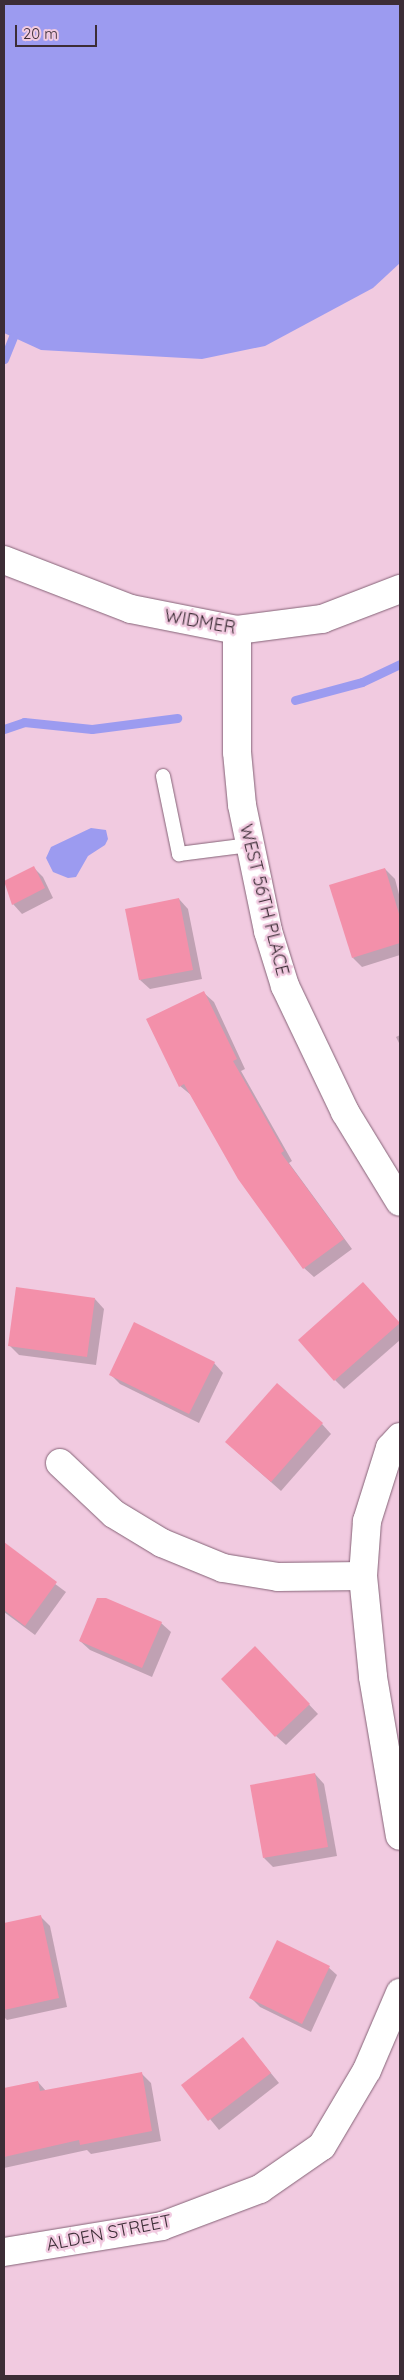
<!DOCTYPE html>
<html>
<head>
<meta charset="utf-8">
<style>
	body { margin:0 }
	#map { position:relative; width:404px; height:2380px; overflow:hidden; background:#f1cae0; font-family:Quicksand,sans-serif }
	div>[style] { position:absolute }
	.water>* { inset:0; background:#9c9bf0 }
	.shadow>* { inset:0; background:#0003 }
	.stream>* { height:9px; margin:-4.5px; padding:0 4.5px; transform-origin:4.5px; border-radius:4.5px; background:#9c9bf0 }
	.building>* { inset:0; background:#f390aa }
	.roads { filter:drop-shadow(0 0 1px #856377) drop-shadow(0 0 1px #856377) }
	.service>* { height:14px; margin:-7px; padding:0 7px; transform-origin:7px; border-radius:7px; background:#fff }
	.minor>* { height:28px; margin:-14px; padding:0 14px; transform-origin:14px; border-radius:14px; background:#fff }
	span { translate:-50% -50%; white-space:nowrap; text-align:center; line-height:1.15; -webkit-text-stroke:5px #f1cae0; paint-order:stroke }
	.street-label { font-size:18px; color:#3c2d36 }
	.frame { position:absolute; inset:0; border:5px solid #3c2d36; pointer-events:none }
	.scale { position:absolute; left:15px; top:25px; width:82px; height:22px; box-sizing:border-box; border:2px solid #3c2d36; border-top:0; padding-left:6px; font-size:15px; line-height:18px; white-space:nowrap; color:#3c2d36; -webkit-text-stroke:4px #f1cae0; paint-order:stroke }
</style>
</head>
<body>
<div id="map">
	<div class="water">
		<div style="clip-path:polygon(4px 4px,400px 4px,400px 263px,373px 288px,265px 346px,202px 359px,41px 350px,4px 333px)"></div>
		<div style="clip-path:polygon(91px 828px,106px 830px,108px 839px,105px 845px,88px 856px,76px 877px,68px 878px,53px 872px,46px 858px,51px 847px)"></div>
	</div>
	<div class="shadow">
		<div style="clip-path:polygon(34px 868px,43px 877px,53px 898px,22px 914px,13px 904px)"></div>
		<div style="clip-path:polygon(385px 869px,395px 879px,400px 898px,400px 955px,362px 967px,353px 958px)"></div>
		<div style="clip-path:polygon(179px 899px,188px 909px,202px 979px,150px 989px,140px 980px)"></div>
		<div style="clip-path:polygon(204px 993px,214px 1002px,245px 1069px,241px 1071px,292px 1161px,289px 1163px,352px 1249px,314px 1277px,304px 1268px,191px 1095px,180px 1086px)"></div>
		<div style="clip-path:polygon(400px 1035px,400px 1045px,396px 1037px)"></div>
		<div style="clip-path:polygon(363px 1283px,400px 1324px,400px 1340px,344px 1389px,335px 1380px)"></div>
		<div style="clip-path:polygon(95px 1299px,104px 1309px,96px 1365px,19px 1355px,9px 1345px)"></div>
		<div style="clip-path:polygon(214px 1363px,223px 1373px,199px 1423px,120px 1384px,110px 1374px)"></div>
		<div style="clip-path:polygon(322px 1424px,331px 1434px,281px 1491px,236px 1451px)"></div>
		<div style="clip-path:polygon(4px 1546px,66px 1592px,35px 1635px,4px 1612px)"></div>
		<div style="clip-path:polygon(161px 1623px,171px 1632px,152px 1677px,90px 1650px,80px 1641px)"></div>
		<div style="clip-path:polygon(264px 1657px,318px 1714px,286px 1745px,276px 1736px)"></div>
		<div style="clip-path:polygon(315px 1774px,324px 1784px,337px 1856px,273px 1867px,264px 1858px)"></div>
		<div style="clip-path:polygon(40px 1916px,50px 1926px,67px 2007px,7px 2020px,4px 2017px,4px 1924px)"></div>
		<div style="clip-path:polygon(327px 1966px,337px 1975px,311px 2032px,260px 2007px,250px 1997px)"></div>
		<div style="clip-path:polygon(243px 2039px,279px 2083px,219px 2130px,183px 2086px)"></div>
		<div style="clip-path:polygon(141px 2073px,151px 2083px,161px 2141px,91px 2154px,87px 2150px,4px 2168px,4px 2089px,38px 2082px,46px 2091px)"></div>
	</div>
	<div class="stream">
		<div style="left:4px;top:359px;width:24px;rotate:-68deg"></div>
		<div style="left:295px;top:700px;width:69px;rotate:-15deg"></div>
		<div style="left:362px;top:682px;width:42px;rotate:-25.3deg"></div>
		<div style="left:4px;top:729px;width:21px;rotate:-19deg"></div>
		<div style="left:24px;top:722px;width:68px;rotate:5.9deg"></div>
		<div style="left:92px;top:729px;width:86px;rotate:-7.4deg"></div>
	</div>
	<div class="building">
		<div style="clip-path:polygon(34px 866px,45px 888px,12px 905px,4px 881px)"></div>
		<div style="clip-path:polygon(385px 868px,400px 917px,400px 943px,352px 958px,329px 885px)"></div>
		<div style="clip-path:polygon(179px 898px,193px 970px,139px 980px,125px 909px)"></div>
		<div style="clip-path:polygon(204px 991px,237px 1059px,233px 1061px,284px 1151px,281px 1153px,344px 1239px,303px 1269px,238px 1179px,184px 1084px,179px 1087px,146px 1019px)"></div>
		<div style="clip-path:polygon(363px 1282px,400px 1323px,334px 1381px,298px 1340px)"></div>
		<div style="clip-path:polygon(16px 1287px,95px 1298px,87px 1357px,8px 1346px)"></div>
		<div style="clip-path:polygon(134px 1322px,215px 1362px,189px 1414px,109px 1375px)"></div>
		<div style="clip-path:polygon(277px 1383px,323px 1423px,271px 1482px,225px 1442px)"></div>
		<div style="clip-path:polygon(4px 1542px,57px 1582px,25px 1626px,4px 1610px)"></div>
		<div style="clip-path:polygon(97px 1598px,106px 1598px,162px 1622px,142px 1668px,79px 1641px)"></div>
		<div style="clip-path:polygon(255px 1646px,310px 1704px,275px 1737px,221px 1679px)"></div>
		<div style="clip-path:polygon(315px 1773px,328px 1847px,263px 1858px,250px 1785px)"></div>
		<div style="clip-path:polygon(41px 1915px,59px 1998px,4px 2010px,4px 1923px)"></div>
		<div style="clip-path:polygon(277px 1940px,330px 1966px,302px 2024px,249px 1998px)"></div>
		<div style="clip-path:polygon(243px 2037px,271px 2073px,208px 2121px,181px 2085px)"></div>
		<div style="clip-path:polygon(142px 2072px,152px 2131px,80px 2145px,79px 2140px,4px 2157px,4px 2088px,38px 2081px,40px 2091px)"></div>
	</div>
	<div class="roads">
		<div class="service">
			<div style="left:163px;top:776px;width:80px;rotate:78.4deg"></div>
			<div style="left:179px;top:854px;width:71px;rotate:-7.3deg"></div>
		</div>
		<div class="minor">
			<div style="left:4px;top:560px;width:136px;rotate:21.1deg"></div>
			<div style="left:131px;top:609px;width:108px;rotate:11.2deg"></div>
			<div style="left:237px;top:630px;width:86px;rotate:-7.4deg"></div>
			<div style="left:322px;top:619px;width:84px;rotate:-21deg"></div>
			<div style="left:237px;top:630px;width:122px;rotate:90deg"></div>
			<div style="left:237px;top:752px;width:53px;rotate:84.6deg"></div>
			<div style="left:242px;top:805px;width:129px;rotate:78.3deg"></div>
			<div style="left:268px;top:931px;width:58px;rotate:72.8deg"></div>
			<div style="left:285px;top:986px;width:140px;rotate:64.5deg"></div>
			<div style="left:345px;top:1112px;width:105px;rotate:58.6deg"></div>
			<div style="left:400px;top:1437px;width:15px;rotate:132deg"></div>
			<div style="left:390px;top:1448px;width:77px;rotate:107.5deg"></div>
			<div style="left:367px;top:1521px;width:55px;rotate:94.2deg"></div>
			<div style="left:363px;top:1576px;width:101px;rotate:84.3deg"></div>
			<div style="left:373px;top:1677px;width:161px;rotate:80.4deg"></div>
			<div style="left:60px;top:1463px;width:74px;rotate:43.4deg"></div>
			<div style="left:114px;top:1514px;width:56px;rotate:31.1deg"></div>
			<div style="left:162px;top:1543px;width:66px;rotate:22.3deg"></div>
			<div style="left:223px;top:1568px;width:56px;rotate:9.3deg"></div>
			<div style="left:278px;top:1577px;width:85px;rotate:-0.7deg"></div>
			<div style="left:4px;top:2252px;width:160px;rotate:-9.3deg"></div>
			<div style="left:162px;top:2226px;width:105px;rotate:-20.7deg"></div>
			<div style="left:260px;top:2189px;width:75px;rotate:-34.7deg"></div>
			<div style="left:322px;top:2146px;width:88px;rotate:-59.4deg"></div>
			<div style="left:367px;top:2070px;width:84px;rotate:-66.8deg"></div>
		</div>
	</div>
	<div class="street-label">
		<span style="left:200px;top:622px;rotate:10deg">WIDMER</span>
		<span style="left:264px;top:900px;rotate:76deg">WEST 56TH PLACE</span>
		<span style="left:109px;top:2233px;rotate:-11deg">ALDEN STREET</span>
	</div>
	<div class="frame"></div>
	<div class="scale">20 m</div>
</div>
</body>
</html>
